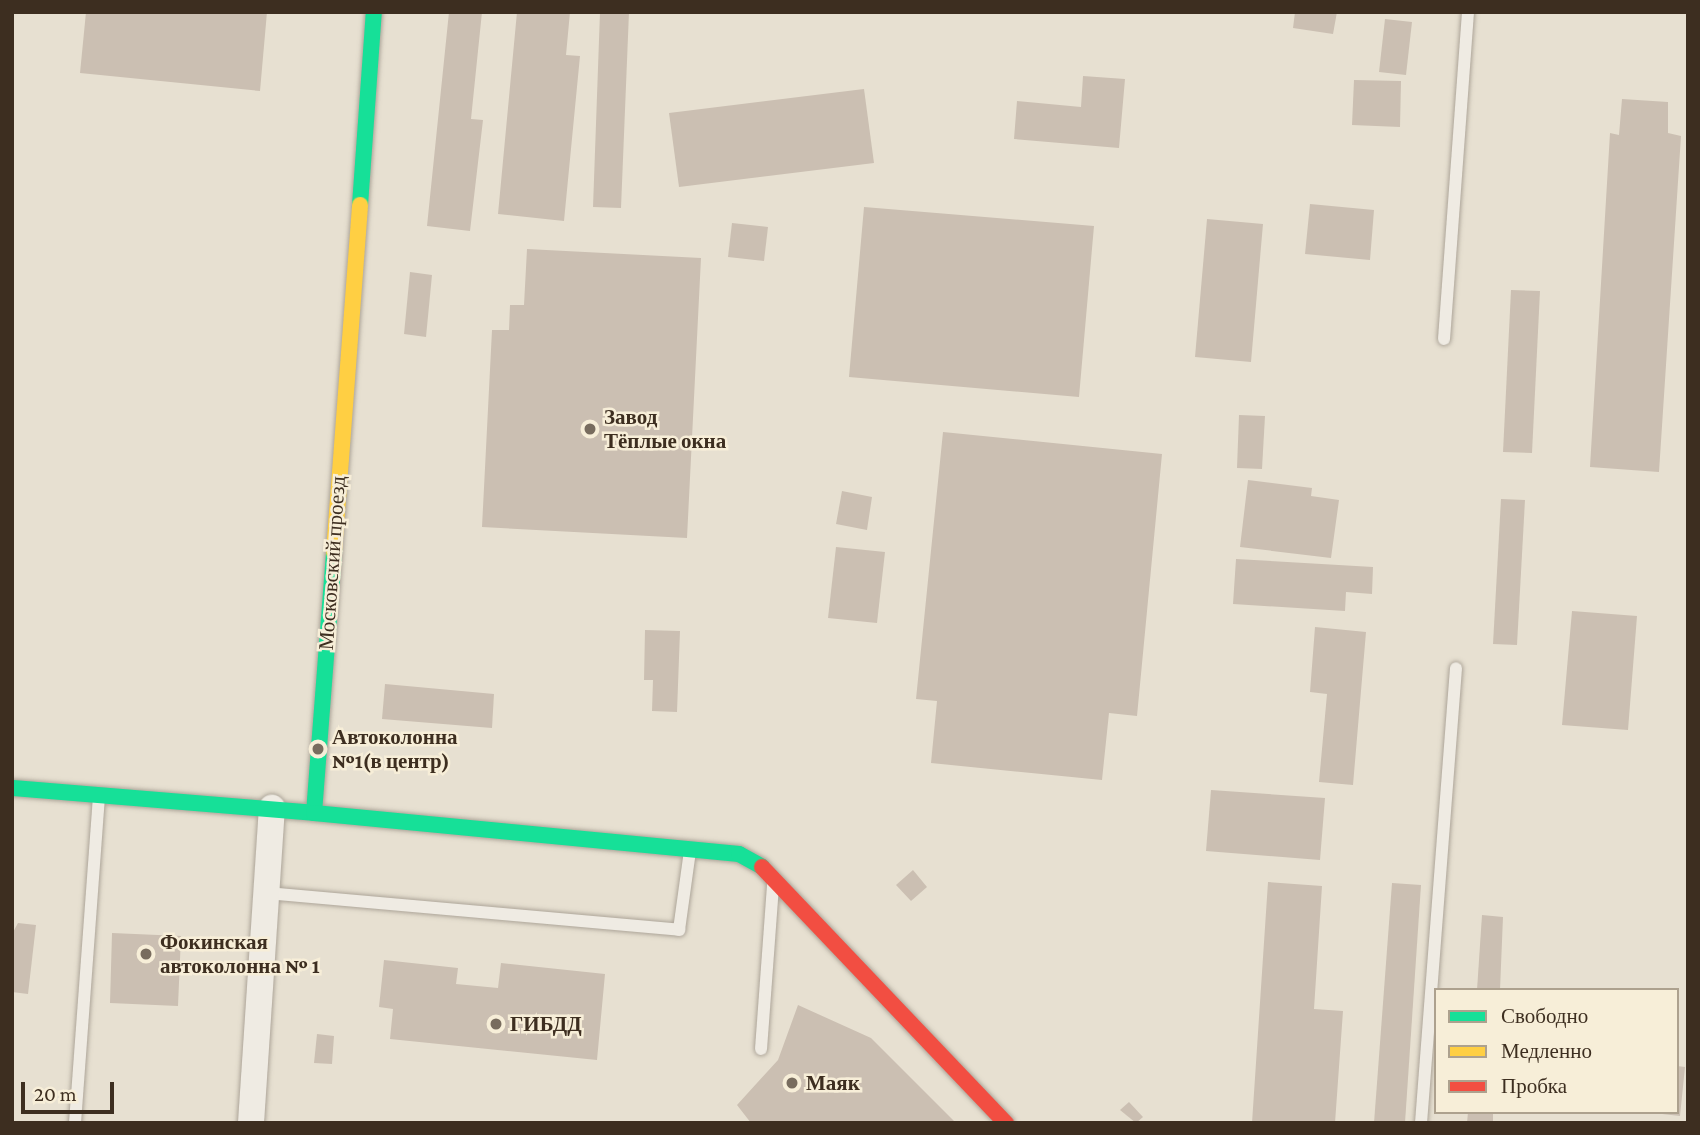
<!DOCTYPE html>
<html>
<head>
<meta charset="utf-8">
<style>
	body { margin:0 }
	#map { position:relative; width:1700px; height:1135px; overflow:hidden; background:#e7e0d1; font-family:"Crimson Pro",serif }
	div>[style] { position:absolute }
	.building>* { inset:0; background:#cbbfb2 }
	.roads { filter:drop-shadow(0 0 2px #ada599) drop-shadow(0 0 2px #ada599) }
	.lane>* { height:12px; margin:-6px; padding:0 6px; transform-origin:6px; border-radius:6px; background:#efebe3 }
	.street>* { height:26px; margin:-13px; padding:0 13px; transform-origin:13px; border-radius:13px; background:#efebe3 }
	.fast>* { height:16px; margin:-8px; padding:0 8px; transform-origin:8px; border-radius:8px; background:#16e098 }
	.slow>* { height:16px; margin:-8px; padding:0 8px; transform-origin:8px; border-radius:8px; background:#ffcf43 }
	.jam>* { height:16px; margin:-8px; padding:0 8px; transform-origin:8px; border-radius:8px; background:#f24e42 }
	.dots>* { width:19px; height:19px; translate:-50% -50%; box-sizing:border-box; border:4px solid #f7eed8; border-radius:50% }
	span { translate:-50% -50%; white-space:nowrap; text-align:center; line-height:1.15; -webkit-text-stroke:5px #f7eed8; paint-order:stroke }
	.poi-label { font-size:21px; color:#3d2e20; font-weight:700 }
	.left { translate:0 -50%; text-align:left }
	.street-label { font-size:21px; color:#3d2e20 }
	.frame { position:absolute; inset:0; border:14px solid #3d2e20; pointer-events:none }
	.legend { position:absolute; left:1434px; top:988px; width:245px; height:126px; box-sizing:border-box; background:#f7eed8; border:2px solid #ada18e; margin:0; padding:9px 12px; list-style:none; font-size:21px; color:#3d2e20 }
	.legend li { display:flex; align-items:center; gap:14px; height:35px }
	.legend b { width:35px; border:2px solid #ada18e }
	.scale { position:absolute; left:21px; top:1082px; width:93px; height:32px; box-sizing:border-box; border:4px solid #3d2e20; border-top:0; padding-left:9px; font-size:21px; line-height:24px; white-space:nowrap; color:#3d2e20; -webkit-text-stroke:5px #f7eed8; paint-order:stroke }
</style>
</head>
<body>
<div id="map">
	<div class="building">
		<div style="clip-path:polygon(86px 12px,267px 12px,260px 91px,80px 73px)"></div>
		<div style="clip-path:polygon(449px 12px,482px 12px,471px 119px,483px 120px,470px 231px,427px 226px)"></div>
		<div style="clip-path:polygon(517px 12px,570px 12px,566px 55px,580px 56px,564px 221px,498px 214px)"></div>
		<div style="clip-path:polygon(600px 12px,629px 12px,621px 208px,593px 207px)"></div>
		<div style="clip-path:polygon(1295px 12px,1337px 12px,1333px 34px,1293px 28px)"></div>
		<div style="clip-path:polygon(1385px 19px,1412px 22px,1406px 75px,1379px 72px)"></div>
		<div style="clip-path:polygon(1083px 76px,1125px 79px,1119px 148px,1014px 139px,1017px 101px,1081px 107px)"></div>
		<div style="clip-path:polygon(1354px 80px,1401px 81px,1400px 127px,1352px 125px)"></div>
		<div style="clip-path:polygon(864px 89px,874px 163px,679px 187px,669px 113px)"></div>
		<div style="clip-path:polygon(1622px 99px,1668px 102px,1668px 133px,1681px 136px,1659px 472px,1590px 467px,1610px 133px,1619px 135px)"></div>
		<div style="clip-path:polygon(1310px 204px,1374px 210px,1370px 260px,1305px 254px)"></div>
		<div style="clip-path:polygon(864px 207px,1094px 226px,1079px 397px,849px 377px)"></div>
		<div style="clip-path:polygon(1207px 219px,1263px 224px,1251px 362px,1195px 357px)"></div>
		<div style="clip-path:polygon(732px 223px,768px 227px,764px 261px,728px 257px)"></div>
		<div style="clip-path:polygon(527px 249px,701px 258px,687px 538px,482px 527px,492px 330px,509px 330px,510px 305px,524px 305px)"></div>
		<div style="clip-path:polygon(410px 272px,432px 275px,426px 337px,404px 334px)"></div>
		<div style="clip-path:polygon(1511px 290px,1540px 291px,1532px 453px,1503px 452px)"></div>
		<div style="clip-path:polygon(1239px 415px,1265px 416px,1262px 469px,1237px 468px)"></div>
		<div style="clip-path:polygon(943px 432px,1162px 454px,1137px 716px,1109px 713px,1102px 780px,931px 763px,937px 701px,916px 699px)"></div>
		<div style="clip-path:polygon(1248px 480px,1312px 488px,1311px 496px,1339px 500px,1331px 558px,1240px 547px)"></div>
		<div style="clip-path:polygon(842px 491px,872px 497px,867px 530px,836px 524px)"></div>
		<div style="clip-path:polygon(1501px 499px,1525px 500px,1517px 645px,1493px 644px)"></div>
		<div style="clip-path:polygon(836px 547px,885px 552px,877px 623px,828px 618px)"></div>
		<div style="clip-path:polygon(1236px 559px,1373px 567px,1372px 594px,1346px 592px,1345px 611px,1233px 604px)"></div>
		<div style="clip-path:polygon(1572px 611px,1637px 616px,1628px 730px,1562px 725px)"></div>
		<div style="clip-path:polygon(1315px 627px,1366px 632px,1353px 785px,1319px 782px,1327px 694px,1310px 692px)"></div>
		<div style="clip-path:polygon(645px 630px,680px 631px,677px 712px,652px 711px,653px 680px,644px 680px)"></div>
		<div style="clip-path:polygon(385px 684px,494px 694px,492px 728px,382px 719px)"></div>
		<div style="clip-path:polygon(1211px 790px,1325px 798px,1320px 860px,1206px 851px)"></div>
		<div style="clip-path:polygon(913px 870px,927px 887px,911px 901px,896px 885px)"></div>
		<div style="clip-path:polygon(1268px 882px,1322px 886px,1314px 1009px,1343px 1011px,1335px 1123px,1252px 1123px)"></div>
		<div style="clip-path:polygon(1392px 883px,1421px 885px,1405px 1123px,1374px 1123px)"></div>
		<div style="clip-path:polygon(1482px 915px,1503px 917px,1500px 990px,1477px 990px)"></div>
		<div style="clip-path:polygon(18px 923px,36px 925px,28px 994px,12px 992px,12px 934px)"></div>
		<div style="clip-path:polygon(112px 933px,181px 936px,178px 1006px,110px 1003px)"></div>
		<div style="clip-path:polygon(384px 960px,458px 968px,456px 984px,498px 988px,501px 963px,605px 974px,597px 1060px,390px 1039px,393px 1009px,379px 1007px)"></div>
		<div style="clip-path:polygon(798px 1005px,871px 1038px,956px 1123px,751px 1123px,737px 1105px,778px 1060px)"></div>
		<div style="clip-path:polygon(317px 1034px,334px 1036px,332px 1064px,314px 1063px)"></div>
		<div style="clip-path:polygon(1677px 1066px,1685px 1067px,1680px 1116px,1662px 1114px,1677px 1112px)"></div>
		<div style="clip-path:polygon(1129px 1102px,1143px 1117px,1136px 1123px,1120px 1110px)"></div>
		<div style="clip-path:polygon(1468px 1112px,1493px 1112px,1493px 1123px,1467px 1123px)"></div>
	</div>
	<div class="roads">
		<div class="lane">
			<div style="left:1444px;top:339px;width:328px;rotate:-85.8deg"></div>
			<div style="left:267px;top:893px;width:414px;rotate:5.1deg"></div>
			<div style="left:679px;top:930px;width:80px;rotate:-82.1deg"></div>
			<div style="left:761px;top:1049px;width:164px;rotate:-85.8deg"></div>
			<div style="left:75px;top:1123px;width:326px;rotate:-85.8deg"></div>
			<div style="left:1421px;top:1123px;width:456px;rotate:-85.6deg"></div>
		</div>
		<div class="street">
			<div style="left:251px;top:1123px;width:316px;rotate:-86.2deg"></div>
		</div>
		<div class="fast">
			<div style="left:360px;top:205px;width:194px;rotate:-85.9deg"></div>
			<div style="left:12px;top:788px;width:303px;rotate:4.7deg"></div>
			<div style="left:314px;top:813px;width:262px;rotate:-85.6deg"></div>
			<div style="left:314px;top:813px;width:427px;rotate:5.5deg"></div>
			<div style="left:739px;top:854px;width:26px;rotate:29deg"></div>
		</div>
		<div class="slow">
			<div style="left:334px;top:552px;width:348px;rotate:-85.7deg"></div>
		</div>
		<div class="jam">
			<div style="left:762px;top:867px;width:354px;rotate:46.4deg"></div>
		</div>
	</div>
	<div class="dots">
		<div style="left:590px;top:429px;background:#786c5e"></div>
		<div style="left:318px;top:749px;background:#786c5e"></div>
		<div style="left:146px;top:954px;background:#786c5e"></div>
		<div style="left:496px;top:1024px;background:#786c5e"></div>
		<div style="left:792px;top:1083px;background:#786c5e"></div>
	</div>
	<div class="poi-label">
		<span class="left" style="left:604px;top:429px">Завод<br>Тёплые окна</span>
		<span class="left" style="left:332px;top:749px">Автоколонна<br>№1(в центр)</span>
		<span class="left" style="left:160px;top:954px">Фокинская<br>автоколонна № 1</span>
		<span class="left" style="left:510px;top:1024px">ГИБДД</span>
		<span class="left" style="left:806px;top:1083px">Маяк</span>
	</div>
	<div class="street-label">
		<span style="left:332px;top:563px;rotate:-86deg">Московский проезд</span>
	</div>
	<div class="frame"></div>
	<ul class="legend">
	<li><b style="height:9px;background:#16e098"></b>Свободно</li>
	<li><b style="height:9px;background:#ffcf43"></b>Медленно</li>
	<li><b style="height:9px;background:#f24e42"></b>Пробка</li>
	</ul>
	<div class="scale">20 m</div>
</div>
</body>
</html>
